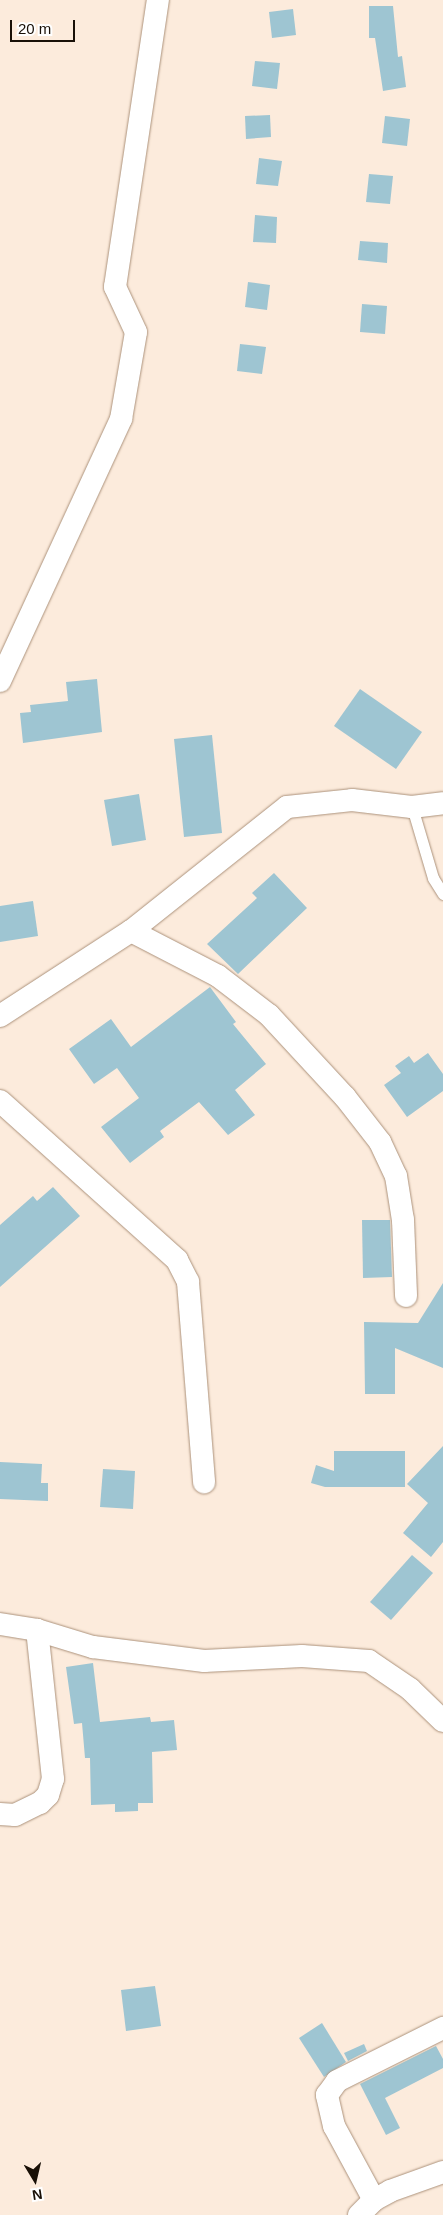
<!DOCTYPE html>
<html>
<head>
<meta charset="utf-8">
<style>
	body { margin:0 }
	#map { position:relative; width:443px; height:2215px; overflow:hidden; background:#fcebdc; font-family:Helvetica,sans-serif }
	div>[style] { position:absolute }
	.building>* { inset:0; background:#9ec5d2 }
	.roads { filter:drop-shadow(0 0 1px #ac927b) drop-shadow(0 0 1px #ac927b) }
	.lane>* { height:11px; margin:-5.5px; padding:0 5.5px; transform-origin:5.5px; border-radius:5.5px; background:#fff }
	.street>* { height:22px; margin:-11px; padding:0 11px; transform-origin:11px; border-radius:11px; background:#fff }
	span { translate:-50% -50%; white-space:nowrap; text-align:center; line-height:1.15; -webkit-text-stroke:4.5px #fff; paint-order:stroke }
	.north { position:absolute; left:10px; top:2155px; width:50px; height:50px; -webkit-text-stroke:4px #fff; paint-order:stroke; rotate:171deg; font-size:14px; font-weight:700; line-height:20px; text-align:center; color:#191007 }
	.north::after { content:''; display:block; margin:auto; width:18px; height:22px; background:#191007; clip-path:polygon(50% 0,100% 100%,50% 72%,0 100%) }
	.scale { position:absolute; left:10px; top:20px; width:65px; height:22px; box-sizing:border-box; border:2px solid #191007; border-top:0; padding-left:6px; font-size:15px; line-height:18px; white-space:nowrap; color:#191007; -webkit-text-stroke:4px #fff; paint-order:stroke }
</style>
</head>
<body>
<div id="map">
	<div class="building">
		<div style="clip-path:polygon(369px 6px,393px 6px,398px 57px,402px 56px,406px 87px,383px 91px,375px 38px,369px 38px)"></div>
		<div style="clip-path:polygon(293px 9px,296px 35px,272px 38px,269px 12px)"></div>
		<div style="clip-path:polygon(255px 61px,280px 63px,277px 89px,252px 86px)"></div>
		<div style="clip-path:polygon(270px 115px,271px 137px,246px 139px,245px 116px)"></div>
		<div style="clip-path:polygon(385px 116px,410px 119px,407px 146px,382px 143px)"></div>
		<div style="clip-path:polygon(259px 158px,282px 161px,278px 186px,256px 184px)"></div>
		<div style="clip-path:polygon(369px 174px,393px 176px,390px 204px,366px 202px)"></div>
		<div style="clip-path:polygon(255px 215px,277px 217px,276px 243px,253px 242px)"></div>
		<div style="clip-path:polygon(360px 241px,388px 243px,387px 263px,358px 260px)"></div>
		<div style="clip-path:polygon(248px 282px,270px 285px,267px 310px,245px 307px)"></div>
		<div style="clip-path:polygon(362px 304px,387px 306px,385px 334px,360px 332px)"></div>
		<div style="clip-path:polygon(240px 344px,266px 347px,262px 374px,237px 371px)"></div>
		<div style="clip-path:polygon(97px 679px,102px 732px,23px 743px,20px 713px,31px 712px,30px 705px,68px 701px,66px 682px)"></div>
		<div style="clip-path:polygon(360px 689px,422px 732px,396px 769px,334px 726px)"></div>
		<div style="clip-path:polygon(212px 735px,222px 833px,184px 837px,174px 739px)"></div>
		<div style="clip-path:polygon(139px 794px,146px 840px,112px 846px,104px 800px)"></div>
		<div style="clip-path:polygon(274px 873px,307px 908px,238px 974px,207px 944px,257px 898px,252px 893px)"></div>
		<div style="clip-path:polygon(33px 901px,38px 936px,0 942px,0 906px)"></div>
		<div style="clip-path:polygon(210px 987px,236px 1022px,233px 1024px,266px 1064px,235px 1090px,255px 1115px,228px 1135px,199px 1102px,160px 1131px,164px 1137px,130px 1163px,101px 1127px,139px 1098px,117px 1068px,94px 1084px,69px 1049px,111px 1019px,131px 1047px)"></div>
		<div style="clip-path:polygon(428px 1053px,443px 1074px,443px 1091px,407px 1117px,384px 1085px,401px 1073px,395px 1066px,409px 1056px,414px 1063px)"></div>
		<div style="clip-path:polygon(53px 1187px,80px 1216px,0 1287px,0 1225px,33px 1196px,37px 1201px)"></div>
		<div style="clip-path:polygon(362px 1220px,390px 1220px,392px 1277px,363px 1278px)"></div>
		<div style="clip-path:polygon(443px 1283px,443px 1368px,395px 1348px,395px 1394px,365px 1394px,364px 1322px,418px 1323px)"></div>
		<div style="clip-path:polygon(443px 1446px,443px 1542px,431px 1557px,403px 1533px,428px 1503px,407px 1484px)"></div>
		<div style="clip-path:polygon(334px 1451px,405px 1451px,405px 1487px,325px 1487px,311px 1483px,316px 1465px,334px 1471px)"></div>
		<div style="clip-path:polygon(0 1462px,42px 1464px,41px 1483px,48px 1483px,48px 1501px,0 1499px)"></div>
		<div style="clip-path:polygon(103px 1469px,135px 1471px,133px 1509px,100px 1507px)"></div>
		<div style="clip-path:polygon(412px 1555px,433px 1573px,391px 1620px,370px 1602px)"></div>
		<div style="clip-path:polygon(93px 1663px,100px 1722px,150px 1717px,151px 1722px,174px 1720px,177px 1750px,152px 1752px,153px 1803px,138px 1803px,138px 1811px,115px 1812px,115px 1804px,91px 1805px,90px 1758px,85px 1758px,82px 1723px,74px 1724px,66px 1667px)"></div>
		<div style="clip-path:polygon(155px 1986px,161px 2026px,126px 2031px,121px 1990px)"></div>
		<div style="clip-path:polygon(322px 2023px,346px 2062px,324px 2077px,299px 2038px)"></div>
		<div style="clip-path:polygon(364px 2044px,367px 2051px,348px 2061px,344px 2053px)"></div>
		<div style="clip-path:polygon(436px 2046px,443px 2059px,443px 2068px,385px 2098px,400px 2128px,386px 2135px,360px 2084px)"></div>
	</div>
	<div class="roads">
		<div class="lane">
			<div style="left:412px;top:807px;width:74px;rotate:73.5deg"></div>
			<div style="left:433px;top:878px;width:19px;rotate:58deg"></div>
		</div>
		<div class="street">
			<div style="left:0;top:681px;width:289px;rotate:-65.2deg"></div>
			<div style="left:121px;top:419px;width:88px;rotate:-80.2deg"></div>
			<div style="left:136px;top:332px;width:50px;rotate:-115deg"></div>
			<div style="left:115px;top:287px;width:290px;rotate:-81.5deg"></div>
			<div style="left:131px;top:931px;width:98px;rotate:27.3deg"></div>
			<div style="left:218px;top:976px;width:64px;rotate:37.4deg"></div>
			<div style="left:269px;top:1015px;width:112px;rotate:47.2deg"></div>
			<div style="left:345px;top:1097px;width:57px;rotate:52.1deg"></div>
			<div style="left:380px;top:1142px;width:38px;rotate:65deg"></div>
			<div style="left:396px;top:1176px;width:45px;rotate:81deg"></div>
			<div style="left:403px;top:1220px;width:76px;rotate:87.7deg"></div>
			<div style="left:0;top:1016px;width:156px;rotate:-33deg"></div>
			<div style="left:131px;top:931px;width:199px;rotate:-38.5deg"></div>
			<div style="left:287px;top:807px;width:65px;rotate:-6.1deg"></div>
			<div style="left:352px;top:800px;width:60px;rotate:6.7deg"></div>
			<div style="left:412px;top:807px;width:31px;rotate:-7deg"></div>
			<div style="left:0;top:1101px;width:238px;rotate:41.9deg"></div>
			<div style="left:177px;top:1260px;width:25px;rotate:63deg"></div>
			<div style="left:188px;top:1282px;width:201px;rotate:85.4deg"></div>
			<div style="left:0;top:1624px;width:37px;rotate:9deg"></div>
			<div style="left:37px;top:1630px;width:59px;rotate:16.9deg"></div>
			<div style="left:93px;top:1647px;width:112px;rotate:7.2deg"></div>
			<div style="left:204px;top:1661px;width:98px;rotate:-2.9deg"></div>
			<div style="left:302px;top:1656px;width:67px;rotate:4.3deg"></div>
			<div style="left:369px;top:1661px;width:50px;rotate:34.3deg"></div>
			<div style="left:410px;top:1689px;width:46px;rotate:44.1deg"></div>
			<div style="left:0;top:1814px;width:15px;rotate:4deg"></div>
			<div style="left:15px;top:1815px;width:28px;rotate:-26deg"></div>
			<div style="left:40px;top:1803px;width:11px;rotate:-45deg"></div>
			<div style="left:48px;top:1795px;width:17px;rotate:-73deg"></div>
			<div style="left:53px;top:1779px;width:150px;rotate:-96.1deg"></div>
			<div style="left:374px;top:2200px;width:84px;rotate:-118.4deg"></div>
			<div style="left:334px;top:2126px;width:32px;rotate:-103deg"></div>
			<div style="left:327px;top:2095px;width:17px;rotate:-54deg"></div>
			<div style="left:337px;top:2081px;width:119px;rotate:-26.6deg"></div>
			<div style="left:359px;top:2215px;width:21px;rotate:-45deg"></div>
			<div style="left:374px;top:2200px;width:18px;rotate:-29deg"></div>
			<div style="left:390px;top:2191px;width:56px;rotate:-19.7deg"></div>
		</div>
	</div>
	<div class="north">N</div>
	<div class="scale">20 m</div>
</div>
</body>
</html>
